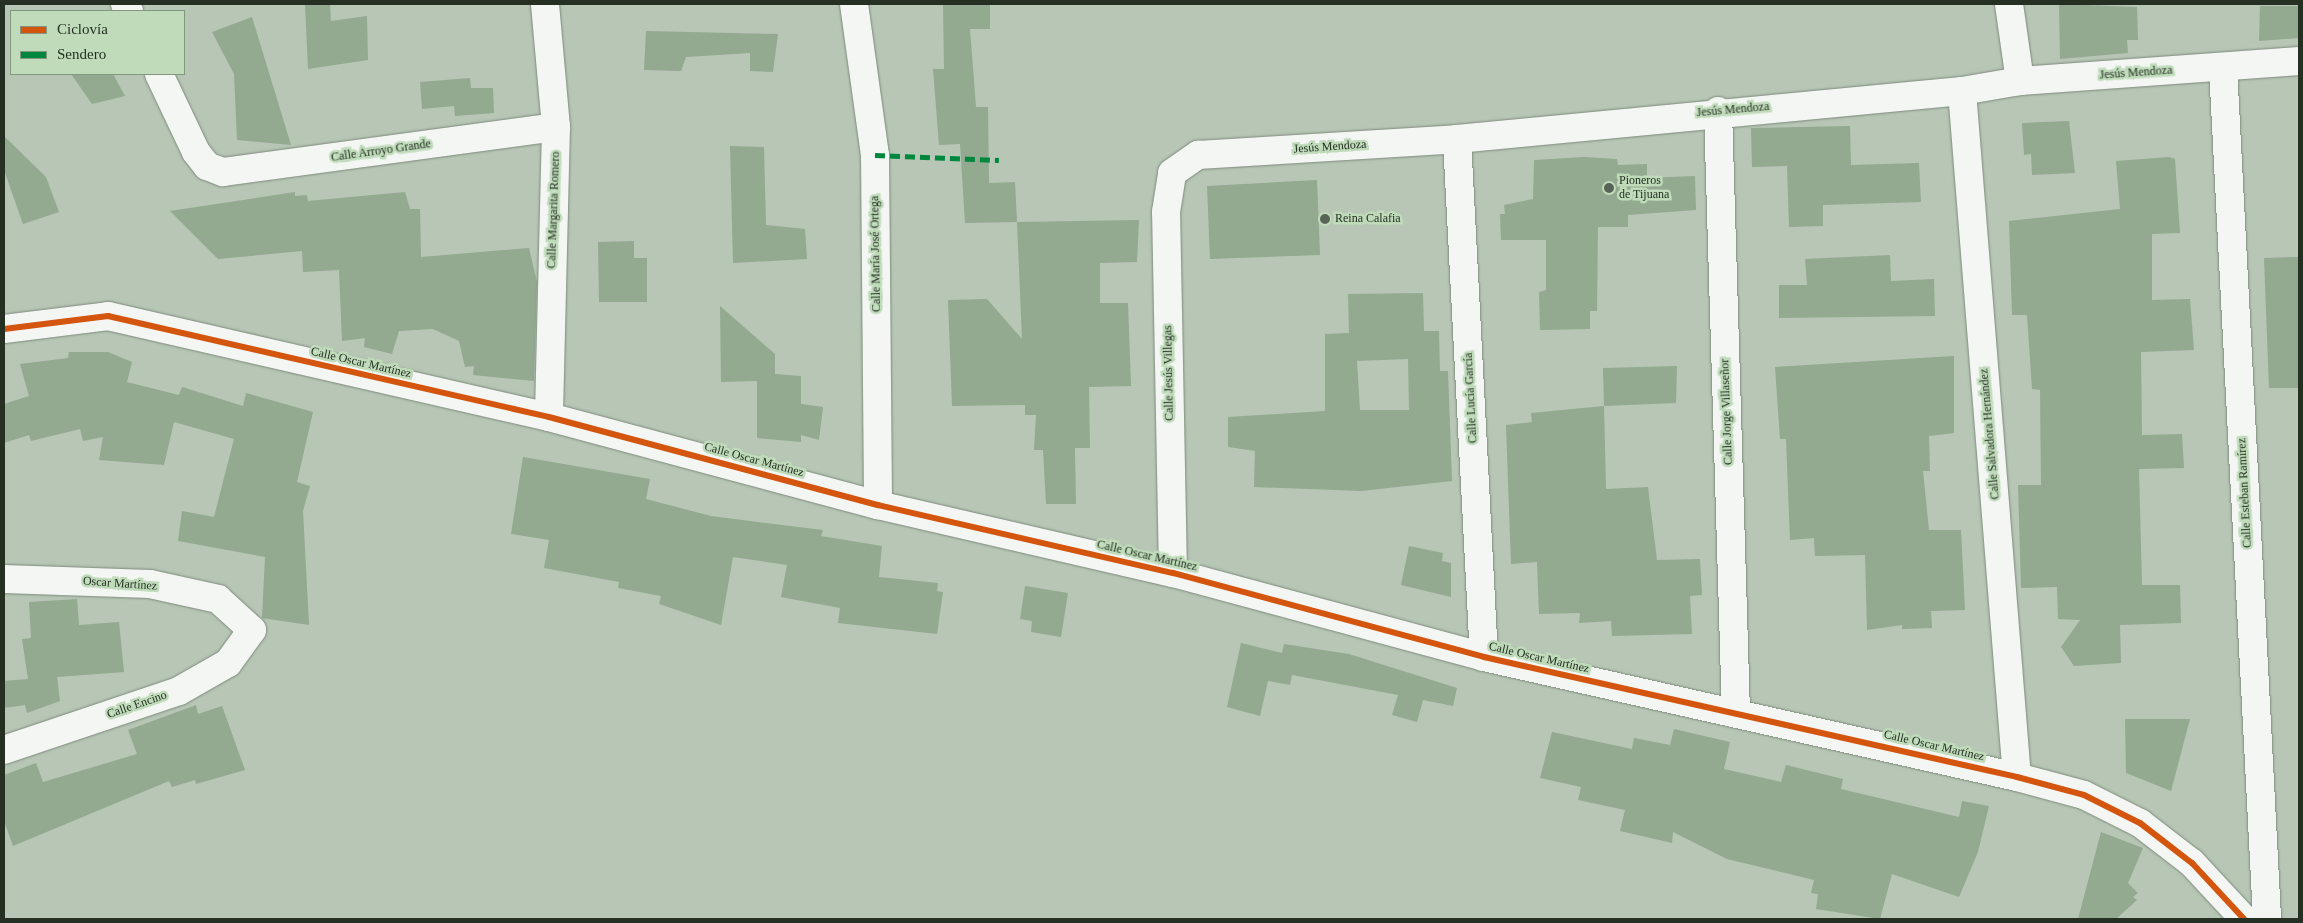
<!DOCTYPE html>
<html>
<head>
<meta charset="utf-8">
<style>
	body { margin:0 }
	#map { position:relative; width:2303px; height:923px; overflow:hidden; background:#b7c6b5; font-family:"Times New Roman",serif }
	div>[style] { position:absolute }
	.building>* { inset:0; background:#93a990 }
	.roads { filter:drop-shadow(0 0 1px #7e8a7c) drop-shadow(0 0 1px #7e8a7c) }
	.minor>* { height:28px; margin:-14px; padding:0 14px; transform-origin:14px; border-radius:14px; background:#f4f6f4 }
	.quiet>* { height:5px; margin-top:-2.5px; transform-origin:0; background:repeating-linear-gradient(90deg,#00873e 0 10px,transparent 0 15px) }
	.cycleway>* { height:6px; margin:-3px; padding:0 3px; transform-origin:3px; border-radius:3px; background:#d4550e }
	.dots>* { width:14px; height:14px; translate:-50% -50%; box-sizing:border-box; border:2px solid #bfdbba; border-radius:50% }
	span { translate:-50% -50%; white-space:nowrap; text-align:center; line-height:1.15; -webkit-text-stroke:5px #bfdbba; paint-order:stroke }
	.street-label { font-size:12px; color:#253023 }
	.poi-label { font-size:12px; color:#253023 }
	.left { translate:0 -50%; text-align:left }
	.frame { position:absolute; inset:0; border:5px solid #253023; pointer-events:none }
	.legend { position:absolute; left:10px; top:10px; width:175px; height:65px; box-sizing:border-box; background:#bfdbba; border:1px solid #81977e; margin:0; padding:6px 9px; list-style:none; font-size:15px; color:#253023 }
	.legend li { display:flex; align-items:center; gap:10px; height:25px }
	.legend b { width:25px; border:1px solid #81977e }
</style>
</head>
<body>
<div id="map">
	<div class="building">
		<div style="clip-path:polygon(305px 4px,330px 4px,331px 21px,367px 16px,368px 60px,308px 69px)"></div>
		<div style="clip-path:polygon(943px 4px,990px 4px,990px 29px,970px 29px,976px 107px,988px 107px,989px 183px,1015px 182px,1017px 222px,1139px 220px,1137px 262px,1100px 263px,1100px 303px,1128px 303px,1131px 386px,1089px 387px,1090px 448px,1075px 448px,1076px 504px,1046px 504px,1043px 450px,1034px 450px,1036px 415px,1025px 415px,1025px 405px,952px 406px,948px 300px,987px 299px,1022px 339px,1017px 222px,965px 223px,960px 144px,939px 145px,933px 69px,944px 69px)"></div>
		<div style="clip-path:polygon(2059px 4px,2137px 7px,2138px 40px,2127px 40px,2128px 53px,2060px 59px)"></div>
		<div style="clip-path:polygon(2260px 6px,2298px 6px,2299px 38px,2259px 41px)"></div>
		<div style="clip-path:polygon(252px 17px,291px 145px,237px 140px,234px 74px,212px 32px)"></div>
		<div style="clip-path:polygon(646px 31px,778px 34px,773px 72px,750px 71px,750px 53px,686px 57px,681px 71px,644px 70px)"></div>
		<div style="clip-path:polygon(71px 74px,113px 74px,125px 96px,92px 104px)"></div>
		<div style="clip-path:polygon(470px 78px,471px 88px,493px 88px,494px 113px,455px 116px,454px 106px,422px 109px,420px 82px)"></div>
		<div style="clip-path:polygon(2069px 121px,2075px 173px,2032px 175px,2031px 154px,2024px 155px,2022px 123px)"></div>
		<div style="clip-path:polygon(1850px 126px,1851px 165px,1919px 163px,1921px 202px,1823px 205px,1823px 226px,1789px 227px,1787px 166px,1752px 167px,1751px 128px)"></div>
		<div style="clip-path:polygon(4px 136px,46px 177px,59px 212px,23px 224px,4px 170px)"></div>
		<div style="clip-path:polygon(730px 146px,764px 147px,766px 225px,805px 229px,807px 259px,733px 263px)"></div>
		<div style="clip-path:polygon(1584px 157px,1617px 159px,1618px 165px,1647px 164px,1647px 178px,1695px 176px,1696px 210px,1628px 215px,1628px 227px,1598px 227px,1597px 311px,1590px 311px,1590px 329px,1540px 330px,1539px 292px,1546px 290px,1546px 240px,1501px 240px,1500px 214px,1505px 214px,1504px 205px,1533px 199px,1534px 160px)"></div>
		<div style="clip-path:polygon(2169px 157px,2175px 159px,2180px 233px,2152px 234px,2152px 300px,2190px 299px,2194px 350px,2141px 352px,2142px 435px,2182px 434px,2184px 468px,2139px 469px,2142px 585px,2180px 585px,2181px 623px,2120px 625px,2121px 663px,2074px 666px,2061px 647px,2080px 620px,2058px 619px,2057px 587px,2021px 588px,2018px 485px,2041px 485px,2040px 390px,2032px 389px,2027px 315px,2012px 315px,2009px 221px,2120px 209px,2116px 161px)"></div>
		<div style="clip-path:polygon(1317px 180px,1320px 255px,1210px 259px,1207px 186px)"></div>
		<div style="clip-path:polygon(295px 192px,295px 196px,307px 195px,308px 201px,405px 192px,410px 209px,420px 209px,421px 257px,529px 248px,537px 282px,534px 381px,473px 375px,474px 366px,465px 367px,459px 341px,433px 329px,399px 331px,392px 354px,364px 347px,365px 338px,342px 341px,339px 270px,303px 272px,302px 251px,218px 259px,170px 211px)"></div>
		<div style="clip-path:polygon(634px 241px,634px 258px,647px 258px,647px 302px,599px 302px,598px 242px)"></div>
		<div style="clip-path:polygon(1890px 255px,1891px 281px,1934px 279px,1935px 316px,1779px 318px,1779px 285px,1807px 285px,1805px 259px)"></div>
		<div style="clip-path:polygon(2299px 257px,2299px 388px,2269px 388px,2264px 258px)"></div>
		<div style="clip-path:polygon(evenodd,1423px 293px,1424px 331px,1439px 331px,1440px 371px,1448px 371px,1452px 481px,1361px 491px,1254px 487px,1255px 451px,1228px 447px,1228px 417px,1325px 411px,1325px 334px,1349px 333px,1348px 294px,1423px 293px,1408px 359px,1409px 410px,1360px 410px,1357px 361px,1408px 359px)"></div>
		<div style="clip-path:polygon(720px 306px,775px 354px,775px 374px,801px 376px,801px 404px,823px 407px,819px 440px,801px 435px,801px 442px,757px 438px,757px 381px,721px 382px)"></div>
		<div style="clip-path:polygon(69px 352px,108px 352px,132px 362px,127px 382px,179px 395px,182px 387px,243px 406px,246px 393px,313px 412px,297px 482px,310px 486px,303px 511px,309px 625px,262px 618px,265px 557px,178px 541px,182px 511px,214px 517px,234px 439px,174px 422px,164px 465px,99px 460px,103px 437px,83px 441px,80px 429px,31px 441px,29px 435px,4px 443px,4px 404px,29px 396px,20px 364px,68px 358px)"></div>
		<div style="clip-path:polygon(1954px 356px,1954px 433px,1929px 436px,1930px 471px,1923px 471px,1929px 530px,1961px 530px,1965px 610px,1931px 611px,1932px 628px,1902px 629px,1902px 625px,1867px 630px,1865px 555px,1815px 556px,1814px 538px,1790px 540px,1786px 439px,1780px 439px,1775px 367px)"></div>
		<div style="clip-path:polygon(1677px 366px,1676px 403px,1604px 406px,1603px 368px)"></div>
		<div style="clip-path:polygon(1604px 406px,1606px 489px,1648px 487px,1657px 560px,1700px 559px,1702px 595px,1690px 596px,1692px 634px,1612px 636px,1611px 621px,1579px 623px,1580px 613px,1539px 614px,1537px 562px,1511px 564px,1506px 425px,1532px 422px,1531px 413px)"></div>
		<div style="clip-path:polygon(523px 457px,650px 479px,646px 499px,711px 516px,823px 530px,821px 536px,882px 546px,879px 577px,938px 583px,937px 591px,943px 592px,937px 634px,838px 623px,840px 608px,781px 597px,787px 565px,733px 557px,721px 625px,659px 604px,661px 596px,618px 588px,619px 582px,544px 568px,549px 540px,511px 534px)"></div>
		<div style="clip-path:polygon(1409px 546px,1443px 553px,1442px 561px,1451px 563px,1451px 597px,1401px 585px)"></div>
		<div style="clip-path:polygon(1025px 586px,1068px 593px,1061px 637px,1031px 632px,1032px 621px,1020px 619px)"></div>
		<div style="clip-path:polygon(77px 599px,79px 625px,119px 622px,124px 672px,57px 677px,60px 701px,27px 713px,25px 705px,4px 708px,4px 681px,28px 679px,22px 639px,31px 638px,29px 602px)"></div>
		<div style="clip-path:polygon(1241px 643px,1282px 653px,1284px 644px,1349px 654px,1457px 688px,1453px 706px,1423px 700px,1417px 722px,1392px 715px,1398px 695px,1292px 675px,1290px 685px,1268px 681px,1260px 716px,1227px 707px)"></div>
		<div style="clip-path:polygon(196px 705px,198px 714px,222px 706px,245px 770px,196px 784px,195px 780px,172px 787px,169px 781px,13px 846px,4px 821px,4px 775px,36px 763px,43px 782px,137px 754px,128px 730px)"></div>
		<div style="clip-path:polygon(2125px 719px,2190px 719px,2171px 791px,2126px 773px)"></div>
		<div style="clip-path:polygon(1674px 729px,1730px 742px,1724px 769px,1781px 782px,1786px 765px,1843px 779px,1841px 789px,1959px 817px,1962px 801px,1989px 806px,1978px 852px,1959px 897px,1892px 874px,1880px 919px,1816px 909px,1818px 894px,1811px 893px,1814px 880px,1727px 859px,1673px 832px,1672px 843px,1620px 831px,1625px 810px,1578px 800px,1581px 787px,1540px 778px,1552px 732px,1632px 749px,1634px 738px,1670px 745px)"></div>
		<div style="clip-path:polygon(2101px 832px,2143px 848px,2128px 883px,2138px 893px,2133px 897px,2137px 900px,2116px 919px,2078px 919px)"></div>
	</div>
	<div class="roads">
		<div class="minor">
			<div style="left:125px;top:4px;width:8px;rotate:60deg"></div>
			<div style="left:545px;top:4px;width:123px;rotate:84.9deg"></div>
			<div style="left:556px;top:127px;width:290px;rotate:91.4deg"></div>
			<div style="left:854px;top:4px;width:152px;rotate:82.1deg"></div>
			<div style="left:875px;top:155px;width:350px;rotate:89.5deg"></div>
			<div style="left:2009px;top:4px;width:78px;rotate:81.9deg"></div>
			<div style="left:2223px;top:67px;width:853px;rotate:87.04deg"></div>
			<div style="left:159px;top:74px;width:86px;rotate:64.6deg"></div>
			<div style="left:196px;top:152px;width:18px;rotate:52deg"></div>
			<div style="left:207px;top:166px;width:17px;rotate:21deg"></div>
			<div style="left:223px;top:172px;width:336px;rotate:-7.7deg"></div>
			<div style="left:1962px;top:91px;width:688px;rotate:85.42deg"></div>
			<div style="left:1718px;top:111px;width:602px;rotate:88.29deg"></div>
			<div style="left:1457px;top:139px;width:519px;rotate:87.02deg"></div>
			<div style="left:4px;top:329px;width:105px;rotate:-7.1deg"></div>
			<div style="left:108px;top:316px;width:452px;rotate:12.9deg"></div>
			<div style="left:549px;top:417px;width:341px;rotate:15deg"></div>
			<div style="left:878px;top:505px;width:303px;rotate:13deg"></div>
			<div style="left:1173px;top:573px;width:322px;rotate:15.1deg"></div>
			<div style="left:1484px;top:657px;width:546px;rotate:12.69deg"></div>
			<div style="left:2017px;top:777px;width:69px;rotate:15deg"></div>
			<div style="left:2084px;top:795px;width:63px;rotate:26.6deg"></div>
			<div style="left:2140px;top:823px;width:66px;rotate:37.6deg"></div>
			<div style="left:2192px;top:863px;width:76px;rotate:47.1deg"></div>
			<div style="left:1173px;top:573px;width:361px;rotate:-91.1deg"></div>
			<div style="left:1166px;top:212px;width:39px;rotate:-81deg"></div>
			<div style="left:1172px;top:173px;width:32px;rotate:-35deg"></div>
			<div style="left:1198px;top:155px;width:259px;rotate:-3.5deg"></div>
			<div style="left:1457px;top:139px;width:507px;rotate:-5.43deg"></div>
			<div style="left:1962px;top:91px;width:59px;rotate:-9.8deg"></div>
			<div style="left:2020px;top:81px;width:280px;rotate:-4.1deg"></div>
			<div style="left:4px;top:579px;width:146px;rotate:2deg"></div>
			<div style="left:150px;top:584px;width:70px;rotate:12.4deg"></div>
			<div style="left:218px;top:599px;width:46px;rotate:42.4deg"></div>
			<div style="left:252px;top:630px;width:41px;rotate:126deg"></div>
			<div style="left:228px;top:663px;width:56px;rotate:150.3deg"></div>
			<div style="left:179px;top:691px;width:185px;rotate:161.4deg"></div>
		</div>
	</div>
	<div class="quiet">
		<div style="left:875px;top:155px;width:124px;rotate:2.3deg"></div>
	</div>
	<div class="cycleway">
		<div style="left:4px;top:329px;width:105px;rotate:-7.1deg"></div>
		<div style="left:108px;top:316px;width:452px;rotate:12.9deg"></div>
		<div style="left:549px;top:417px;width:341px;rotate:15deg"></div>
		<div style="left:878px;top:505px;width:303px;rotate:13deg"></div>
		<div style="left:1173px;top:573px;width:322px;rotate:15.1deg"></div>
		<div style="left:1484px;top:657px;width:546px;rotate:12.69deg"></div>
		<div style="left:2017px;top:777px;width:69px;rotate:15deg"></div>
		<div style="left:2084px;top:795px;width:63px;rotate:26.6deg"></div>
		<div style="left:2140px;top:823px;width:66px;rotate:37.6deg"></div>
		<div style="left:2192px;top:863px;width:76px;rotate:47.1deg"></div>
	</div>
	<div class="dots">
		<div style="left:1609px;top:188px;background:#586456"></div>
		<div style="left:1325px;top:219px;background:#586456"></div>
	</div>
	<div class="street-label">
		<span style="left:2136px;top:73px;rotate:-4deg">Jesús Mendoza</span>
		<span style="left:1733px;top:110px;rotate:-5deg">Jesús Mendoza</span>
		<span style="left:1330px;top:147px;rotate:-4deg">Jesús Mendoza</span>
		<span style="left:381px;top:151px;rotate:-8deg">Calle Arroyo Grande</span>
		<span style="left:554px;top:210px;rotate:-88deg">Calle Margarita Romero</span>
		<span style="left:876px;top:254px;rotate:-91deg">Calle María José Ortega</span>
		<span style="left:361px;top:363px;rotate:13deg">Calle Oscar Martínez</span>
		<span style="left:1169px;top:373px;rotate:-91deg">Calle Jesús Villegas</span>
		<span style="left:1471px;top:398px;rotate:-93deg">Calle Lucía García</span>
		<span style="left:1727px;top:412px;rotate:-92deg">Calle Jorge Villaseñor</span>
		<span style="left:1990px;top:434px;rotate:-95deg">Calle Salvadora Hernández</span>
		<span style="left:754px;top:460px;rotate:15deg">Calle Oscar Martínez</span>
		<span style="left:2245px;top:493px;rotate:-93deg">Calle Esteban Ramírez</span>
		<span style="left:1147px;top:556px;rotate:13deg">Calle Oscar Martínez</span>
		<span style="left:120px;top:584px;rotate:4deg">Oscar Martínez</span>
		<span style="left:1539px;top:658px;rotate:13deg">Calle Oscar Martínez</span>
		<span style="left:137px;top:705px;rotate:-19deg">Calle Encino</span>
		<span style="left:1934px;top:746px;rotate:13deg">Calle Oscar Martínez</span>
	</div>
	<div class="poi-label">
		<span class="left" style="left:1619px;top:188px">Pioneros<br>de Tijuana</span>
		<span class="left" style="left:1335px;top:219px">Reina Calafia</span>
	</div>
	<div class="frame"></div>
	<ul class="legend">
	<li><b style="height:6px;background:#d4550e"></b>Ciclovía</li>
	<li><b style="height:6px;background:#00873e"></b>Sendero</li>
	</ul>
</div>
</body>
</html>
